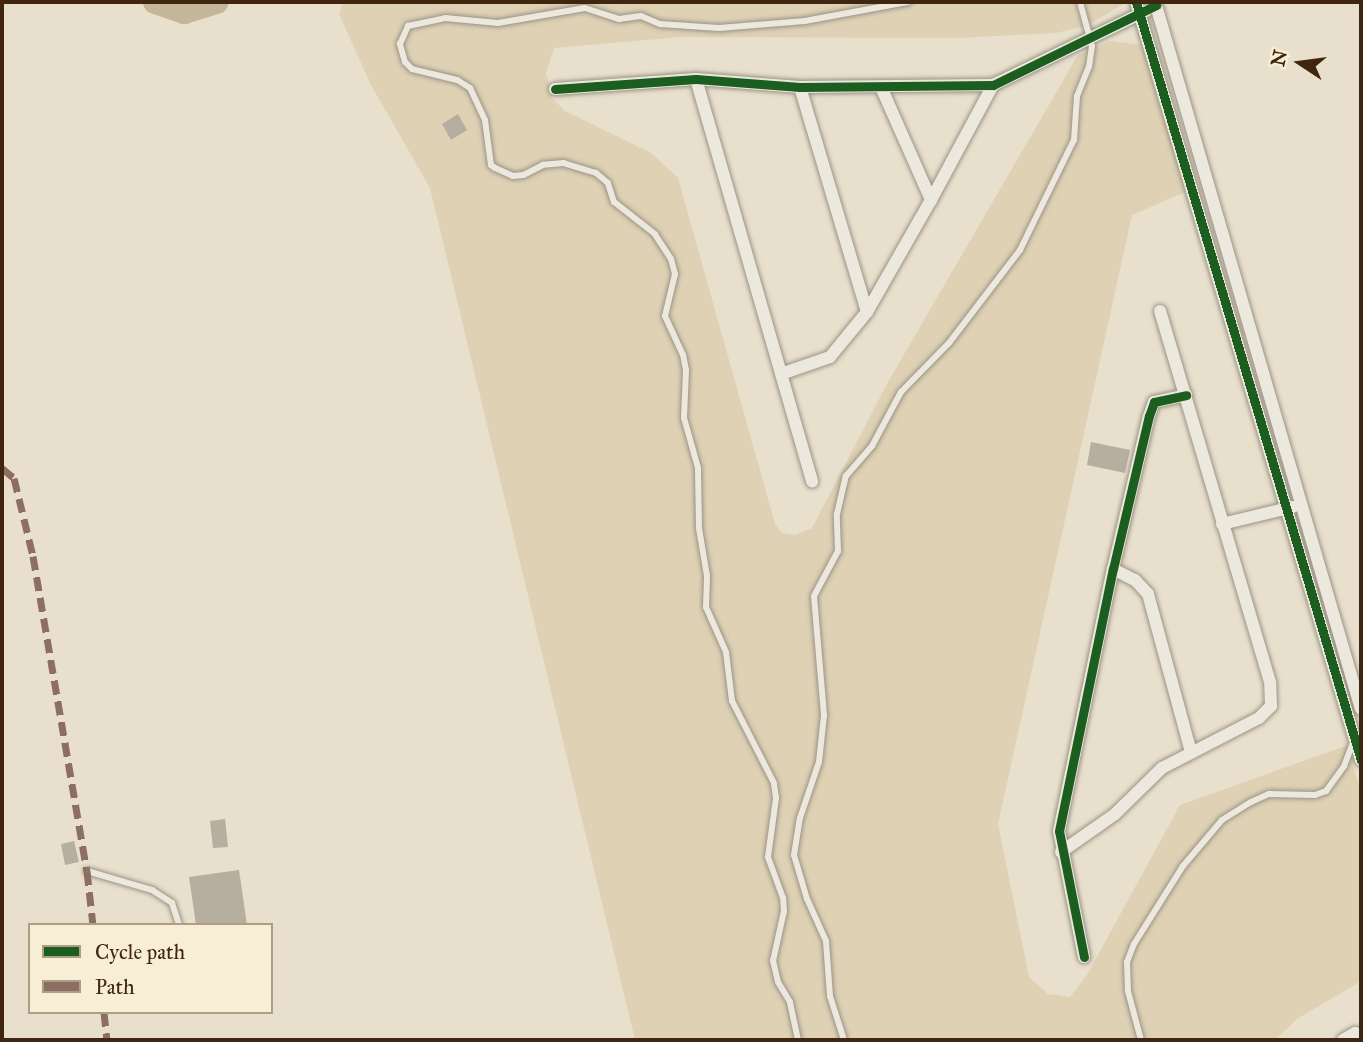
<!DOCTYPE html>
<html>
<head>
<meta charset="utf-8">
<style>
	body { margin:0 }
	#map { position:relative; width:1363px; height:1042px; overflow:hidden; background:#e8e0cc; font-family:"IM FELL Great Primer",serif }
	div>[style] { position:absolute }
	.green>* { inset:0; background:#ded1b4 }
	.river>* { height:24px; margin:-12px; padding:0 12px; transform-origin:12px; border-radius:12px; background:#c6b699 }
	.building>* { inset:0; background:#b6ae9f }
	.roads { filter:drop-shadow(0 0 2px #9b9385) drop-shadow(0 0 2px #9b9385) }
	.lane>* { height:6px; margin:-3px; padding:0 3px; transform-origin:3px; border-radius:3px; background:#ece8dd }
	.street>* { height:12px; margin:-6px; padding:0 6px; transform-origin:6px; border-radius:6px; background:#ece8dd }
	.quiet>* { height:7px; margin-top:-3.5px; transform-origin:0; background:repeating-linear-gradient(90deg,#8d6e63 0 14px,transparent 0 21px) }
	.cycleway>* { height:9px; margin:-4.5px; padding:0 4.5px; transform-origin:4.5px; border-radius:4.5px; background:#1b5e20 }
	span { translate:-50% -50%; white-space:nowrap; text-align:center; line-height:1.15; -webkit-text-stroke:5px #f8eed5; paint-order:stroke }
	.frame { position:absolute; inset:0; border:4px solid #40260e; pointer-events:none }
	.legend { position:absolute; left:28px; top:923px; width:245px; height:91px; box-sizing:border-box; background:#f8eed5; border:2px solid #ae9e85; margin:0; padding:9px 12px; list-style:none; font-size:21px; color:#40260e }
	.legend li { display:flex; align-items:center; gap:14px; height:35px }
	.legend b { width:35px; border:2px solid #ae9e85 }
	.north { position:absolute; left:1265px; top:28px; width:70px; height:70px; -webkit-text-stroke:5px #f8eed5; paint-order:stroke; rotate:283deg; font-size:19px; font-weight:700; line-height:28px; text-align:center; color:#40260e }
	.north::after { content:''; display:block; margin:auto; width:24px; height:32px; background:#40260e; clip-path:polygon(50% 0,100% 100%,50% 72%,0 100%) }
</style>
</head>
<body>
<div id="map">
	<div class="green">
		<div style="clip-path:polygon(343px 2px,1127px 2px,1088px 25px,1056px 33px,956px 38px,680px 37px,554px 48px,546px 73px,553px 99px,565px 111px,651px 153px,678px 178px,775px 524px,782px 533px,796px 535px,812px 528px,888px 382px,1078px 55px,1110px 41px,1150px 46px,1185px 192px,1132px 215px,998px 824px,1029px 977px,1048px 994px,1070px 997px,1087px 975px,1180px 805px,1348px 745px,1361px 794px,1361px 981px,1297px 1019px,1275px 1040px,635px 1040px,430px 188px,371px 85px,339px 14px)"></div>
	</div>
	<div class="river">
		<div style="left:155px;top:2px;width:31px;rotate:19deg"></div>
		<div style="left:184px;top:12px;width:34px;rotate:-17deg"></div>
	</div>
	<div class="building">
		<div style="clip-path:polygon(458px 114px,467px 130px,451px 140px,442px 124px)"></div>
		<div style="clip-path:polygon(1091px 442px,1130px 450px,1125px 473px,1087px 465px)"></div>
		<div style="clip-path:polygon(225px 819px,228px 847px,213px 848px,210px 821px)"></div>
		<div style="clip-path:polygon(74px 841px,79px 862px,65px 865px,61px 844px)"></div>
		<div style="clip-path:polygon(239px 870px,247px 925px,196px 925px,189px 877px)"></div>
	</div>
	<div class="roads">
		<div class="lane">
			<div style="left:87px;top:871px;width:68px;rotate:16.3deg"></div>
			<div style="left:152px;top:890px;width:24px;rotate:33deg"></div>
			<div style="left:172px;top:903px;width:23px;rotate:72deg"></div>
			<div style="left:798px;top:1040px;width:39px;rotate:-102deg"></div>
			<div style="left:790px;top:1002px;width:23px;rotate:-121deg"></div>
			<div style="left:778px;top:982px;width:22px;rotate:-103deg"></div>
			<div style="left:773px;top:961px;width:51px;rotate:-77.6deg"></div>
			<div style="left:784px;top:911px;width:13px;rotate:-94deg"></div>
			<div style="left:783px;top:898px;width:44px;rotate:-110.1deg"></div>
			<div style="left:768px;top:857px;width:60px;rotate:-82.3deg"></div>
			<div style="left:776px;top:798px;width:15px;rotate:-98deg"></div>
			<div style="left:774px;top:783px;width:92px;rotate:-117.1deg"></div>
			<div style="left:732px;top:701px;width:49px;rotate:-97deg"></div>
			<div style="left:726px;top:652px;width:49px;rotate:-114deg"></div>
			<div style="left:706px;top:607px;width:31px;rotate:-88deg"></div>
			<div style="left:707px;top:576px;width:49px;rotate:-99.5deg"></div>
			<div style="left:699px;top:528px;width:60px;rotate:-91deg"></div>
			<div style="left:698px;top:468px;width:52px;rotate:-105.6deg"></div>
			<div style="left:684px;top:418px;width:48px;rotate:-87.6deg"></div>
			<div style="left:686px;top:370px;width:15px;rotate:-101deg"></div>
			<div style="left:683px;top:355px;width:43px;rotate:-114.8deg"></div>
			<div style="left:665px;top:316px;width:43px;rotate:-76.6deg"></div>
			<div style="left:675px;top:274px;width:16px;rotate:-105deg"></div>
			<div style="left:671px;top:259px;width:30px;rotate:-123deg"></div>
			<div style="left:655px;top:234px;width:52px;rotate:-142deg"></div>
			<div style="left:614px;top:202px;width:20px;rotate:-108deg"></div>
			<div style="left:608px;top:183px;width:16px;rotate:-140deg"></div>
			<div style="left:596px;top:173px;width:34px;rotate:-163deg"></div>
			<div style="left:564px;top:163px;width:21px;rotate:175deg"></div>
			<div style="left:543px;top:165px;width:22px;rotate:153deg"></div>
			<div style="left:523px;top:175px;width:10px;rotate:174deg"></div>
			<div style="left:513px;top:176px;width:20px;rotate:-156deg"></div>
			<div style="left:495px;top:168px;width:5px;rotate:-143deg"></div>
			<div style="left:491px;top:165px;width:45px;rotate:-97.6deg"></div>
			<div style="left:485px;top:120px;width:35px;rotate:-115deg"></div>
			<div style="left:470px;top:88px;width:15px;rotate:-148deg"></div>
			<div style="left:457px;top:80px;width:46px;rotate:-166.3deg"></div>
			<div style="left:412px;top:69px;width:10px;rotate:-135deg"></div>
			<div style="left:405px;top:62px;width:19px;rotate:-106deg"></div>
			<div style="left:400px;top:44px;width:20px;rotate:-66deg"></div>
			<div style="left:408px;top:26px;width:38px;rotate:-12deg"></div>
			<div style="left:445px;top:18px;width:53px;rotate:5.4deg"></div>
			<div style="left:498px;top:23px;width:88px;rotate:-9.8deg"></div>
			<div style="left:585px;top:8px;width:36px;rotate:18deg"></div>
			<div style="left:619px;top:19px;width:22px;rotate:-8deg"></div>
			<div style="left:641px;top:16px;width:21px;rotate:23deg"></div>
			<div style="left:660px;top:24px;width:59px;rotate:3.9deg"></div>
			<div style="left:719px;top:28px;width:86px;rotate:-4.7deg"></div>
			<div style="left:805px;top:21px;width:105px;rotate:-10.5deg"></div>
			<div style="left:844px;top:1040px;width:46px;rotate:-107.7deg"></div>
			<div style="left:830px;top:996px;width:55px;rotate:-94.2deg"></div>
			<div style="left:826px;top:941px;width:46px;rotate:-114.3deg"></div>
			<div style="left:807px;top:899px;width:46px;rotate:-106.5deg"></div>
			<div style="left:794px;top:855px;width:37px;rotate:-81deg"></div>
			<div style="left:800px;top:818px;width:59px;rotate:-71.3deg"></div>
			<div style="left:819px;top:762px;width:47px;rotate:-83.9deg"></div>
			<div style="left:824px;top:715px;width:119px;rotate:-94.8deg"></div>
			<div style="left:814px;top:596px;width:51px;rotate:-61.9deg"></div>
			<div style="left:838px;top:551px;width:37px;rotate:-92deg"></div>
			<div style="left:837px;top:514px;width:39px;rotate:-77deg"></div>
			<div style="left:846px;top:476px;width:40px;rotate:-49deg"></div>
			<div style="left:872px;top:446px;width:61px;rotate:-61.8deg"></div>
			<div style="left:901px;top:392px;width:69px;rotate:-45.6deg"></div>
			<div style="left:949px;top:343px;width:117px;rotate:-52.6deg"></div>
			<div style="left:1020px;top:250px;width:123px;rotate:-63.9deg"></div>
			<div style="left:1074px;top:140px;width:44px;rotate:-86.1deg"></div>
			<div style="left:1077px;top:96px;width:31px;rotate:-68deg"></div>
			<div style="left:1089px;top:67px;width:21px;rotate:-82deg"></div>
			<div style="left:1092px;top:46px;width:46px;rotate:-105.3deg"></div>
			<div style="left:1141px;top:1040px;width:51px;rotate:-104.9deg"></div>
			<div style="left:1128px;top:991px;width:29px;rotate:-92deg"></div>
			<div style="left:1127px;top:962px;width:19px;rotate:-69deg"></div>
			<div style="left:1134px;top:944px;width:92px;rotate:-57.9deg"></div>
			<div style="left:1183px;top:866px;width:60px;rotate:-49.7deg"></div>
			<div style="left:1222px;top:820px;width:34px;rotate:-32deg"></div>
			<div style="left:1251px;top:802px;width:20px;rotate:-24deg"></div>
			<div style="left:1269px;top:794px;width:46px;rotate:1.2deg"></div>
			<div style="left:1315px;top:795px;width:12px;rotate:-20deg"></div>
			<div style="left:1326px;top:791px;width:31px;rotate:-54deg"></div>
			<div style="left:1344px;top:766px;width:31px;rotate:-69deg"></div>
			<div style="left:1355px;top:737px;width:6px;rotate:-18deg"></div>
		</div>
		<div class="street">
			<div style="left:1136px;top:2px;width:791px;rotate:73.47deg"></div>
			<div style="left:1155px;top:2px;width:736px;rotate:73.76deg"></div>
			<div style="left:696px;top:79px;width:419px;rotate:73.9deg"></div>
			<div style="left:800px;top:87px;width:235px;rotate:73.4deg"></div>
			<div style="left:881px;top:87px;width:124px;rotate:66.1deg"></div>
			<div style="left:555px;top:89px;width:141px;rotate:-4.1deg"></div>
			<div style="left:696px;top:79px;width:104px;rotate:4.4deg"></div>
			<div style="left:800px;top:87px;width:193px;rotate:-0.6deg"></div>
			<div style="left:993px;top:85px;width:170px;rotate:-25.8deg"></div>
			<div style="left:781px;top:374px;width:52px;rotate:-19.1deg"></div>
			<div style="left:830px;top:357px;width:58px;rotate:-50.6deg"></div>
			<div style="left:867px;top:312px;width:129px;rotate:-60.3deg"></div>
			<div style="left:931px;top:200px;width:131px;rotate:-61.7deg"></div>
			<div style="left:1222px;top:524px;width:73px;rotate:-13.5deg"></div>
			<div style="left:1113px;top:569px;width:25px;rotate:27deg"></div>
			<div style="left:1135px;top:580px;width:19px;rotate:47deg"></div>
			<div style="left:1148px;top:594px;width:164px;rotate:74.8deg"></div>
			<div style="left:1061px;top:852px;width:66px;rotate:-35.1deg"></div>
			<div style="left:1115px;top:814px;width:66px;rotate:-44.4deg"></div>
			<div style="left:1162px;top:768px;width:109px;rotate:-27.3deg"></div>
			<div style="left:1259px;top:718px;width:17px;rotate:-45deg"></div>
			<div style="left:1271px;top:706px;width:24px;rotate:-92deg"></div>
			<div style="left:1270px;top:682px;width:387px;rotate:-106.5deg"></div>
			<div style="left:1084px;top:957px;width:128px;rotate:-101.2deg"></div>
			<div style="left:1059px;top:831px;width:268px;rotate:-78.4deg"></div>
			<div style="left:1113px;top:569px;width:157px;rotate:-76.8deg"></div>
			<div style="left:1149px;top:416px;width:15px;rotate:-70deg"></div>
			<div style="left:1154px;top:402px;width:33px;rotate:-12deg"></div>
			<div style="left:1343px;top:1040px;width:14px;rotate:-30deg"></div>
			<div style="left:1355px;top:1033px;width:6px;rotate:18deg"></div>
		</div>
	</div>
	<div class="quiet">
		<div style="left:2px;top:468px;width:16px;rotate:40deg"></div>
		<div style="left:14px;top:478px;width:80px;rotate:76.3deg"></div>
		<div style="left:33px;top:556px;width:320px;rotate:80.3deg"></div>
		<div style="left:87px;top:871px;width:54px;rotate:83.7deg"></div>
		<div style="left:104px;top:1012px;width:28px;rotate:84deg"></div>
	</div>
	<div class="cycleway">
		<div style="left:1136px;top:2px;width:791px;rotate:73.47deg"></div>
		<div style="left:555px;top:89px;width:141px;rotate:-4.1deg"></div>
		<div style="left:696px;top:79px;width:104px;rotate:4.4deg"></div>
		<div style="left:800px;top:87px;width:193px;rotate:-0.6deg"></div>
		<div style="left:993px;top:85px;width:182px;rotate:-26.1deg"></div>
		<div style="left:1084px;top:957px;width:128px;rotate:-101.2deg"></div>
		<div style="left:1059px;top:831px;width:268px;rotate:-78.4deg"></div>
		<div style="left:1113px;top:569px;width:157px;rotate:-76.8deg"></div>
		<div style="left:1149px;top:416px;width:15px;rotate:-70deg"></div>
		<div style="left:1154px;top:402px;width:33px;rotate:-12deg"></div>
	</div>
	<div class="frame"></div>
	<ul class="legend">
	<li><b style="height:9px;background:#1b5e20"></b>Cycle path</li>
	<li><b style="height:9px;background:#8d6e63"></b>Path</li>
	</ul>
	<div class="north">N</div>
</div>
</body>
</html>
